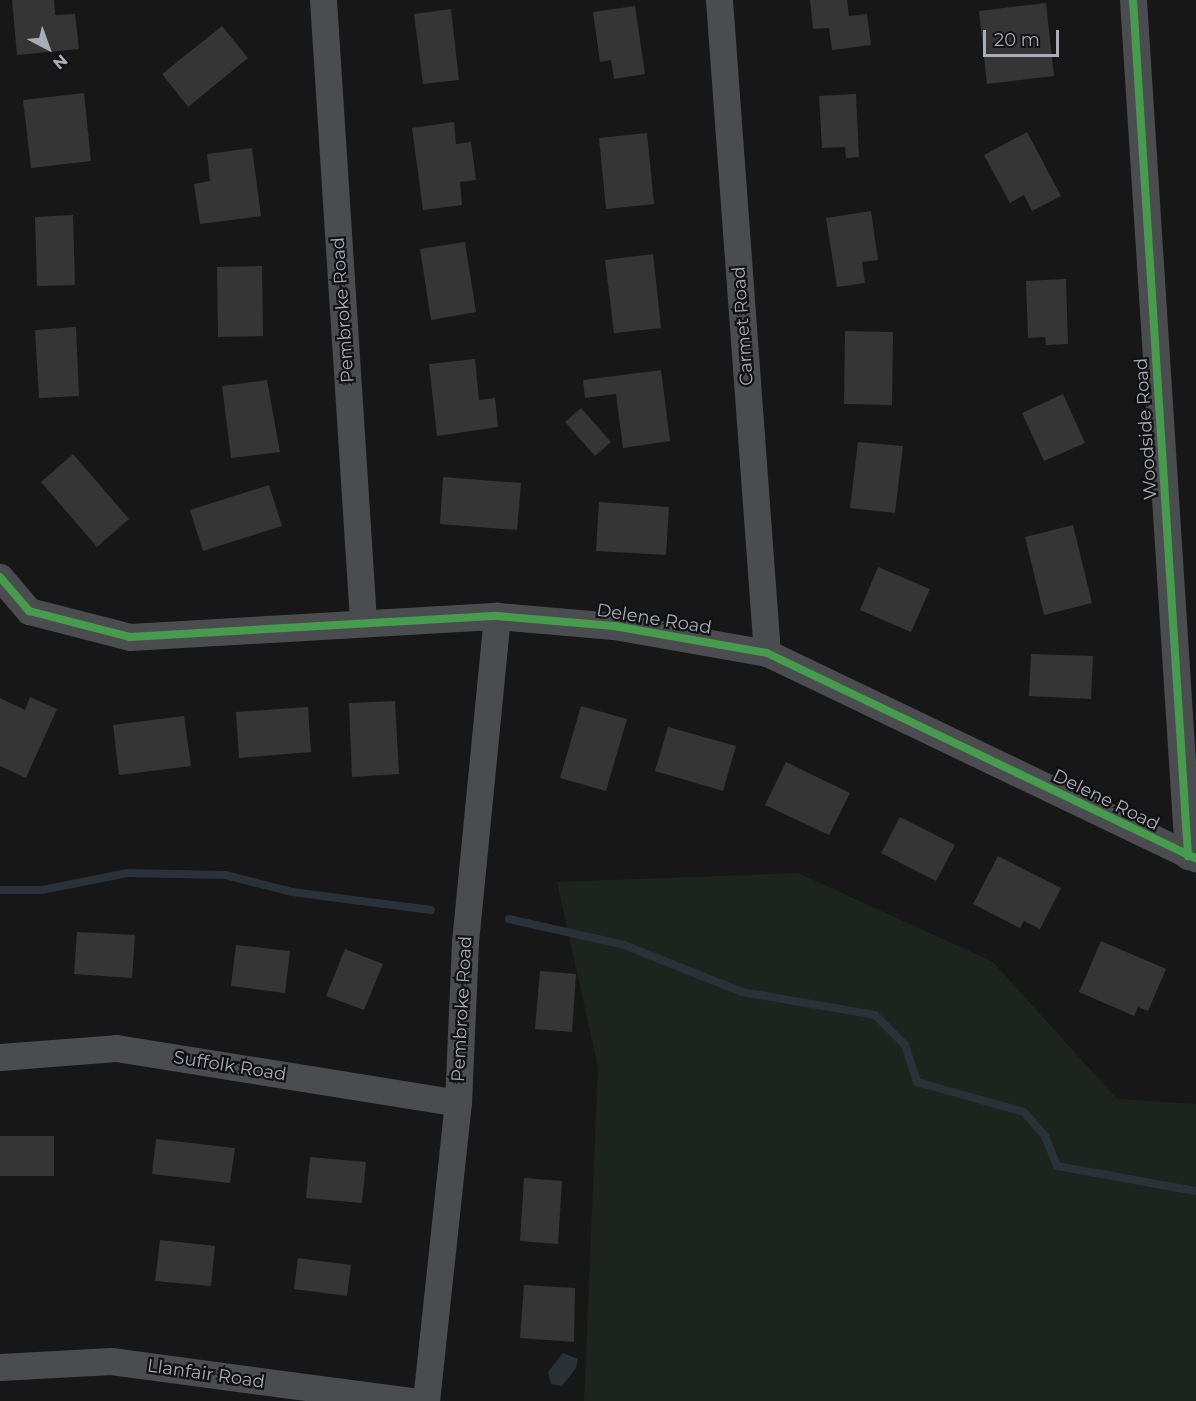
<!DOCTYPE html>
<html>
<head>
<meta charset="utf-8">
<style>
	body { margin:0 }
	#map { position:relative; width:1196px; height:1401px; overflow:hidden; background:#171717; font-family:Montserrat,sans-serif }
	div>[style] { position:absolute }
	.green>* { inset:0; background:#1d241e }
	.water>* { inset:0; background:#2a3239 }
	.stream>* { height:8px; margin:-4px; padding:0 4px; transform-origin:4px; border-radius:4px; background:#2a3239 }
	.building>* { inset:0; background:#353536 }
	.minor>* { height:27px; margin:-13.5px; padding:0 13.5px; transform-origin:13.5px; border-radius:13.5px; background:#4b4c50 }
	.cycleway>* { height:8px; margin:-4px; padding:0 4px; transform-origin:4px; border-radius:4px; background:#469c4c }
	span { translate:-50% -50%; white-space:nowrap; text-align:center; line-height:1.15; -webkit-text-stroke:4.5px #111113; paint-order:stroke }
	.street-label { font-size:18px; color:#a8adb8 }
	.north { position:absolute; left:18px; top:18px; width:60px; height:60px; -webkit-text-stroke:4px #111113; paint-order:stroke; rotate:139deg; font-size:16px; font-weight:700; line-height:24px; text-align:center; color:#a8adb8 }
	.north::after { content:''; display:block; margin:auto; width:21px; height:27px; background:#a8adb8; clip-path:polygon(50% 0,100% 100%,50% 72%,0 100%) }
	.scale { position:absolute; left:983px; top:30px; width:76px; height:27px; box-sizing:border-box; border:3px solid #a8adb8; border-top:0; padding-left:8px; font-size:18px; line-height:21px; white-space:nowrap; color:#a8adb8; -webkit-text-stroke:4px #111113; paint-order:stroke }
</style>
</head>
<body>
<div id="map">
	<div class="green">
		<div style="clip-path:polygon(798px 873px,993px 962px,1117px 1099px,1196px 1104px,1196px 1401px,584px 1401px,598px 1067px,557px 882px)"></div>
	</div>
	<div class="water">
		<div style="clip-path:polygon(563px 1353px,578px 1359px,576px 1368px,562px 1386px,551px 1384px,548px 1372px)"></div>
	</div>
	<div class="stream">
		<div style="left:0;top:890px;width:42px"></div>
		<div style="left:42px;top:890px;width:87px;rotate:-11.3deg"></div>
		<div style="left:127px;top:873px;width:98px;rotate:1.2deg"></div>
		<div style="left:225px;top:875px;width:69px;rotate:14.2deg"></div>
		<div style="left:292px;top:892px;width:140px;rotate:7.4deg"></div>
		<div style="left:509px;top:919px;width:118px;rotate:12.7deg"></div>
		<div style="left:624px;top:945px;width:127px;rotate:21.7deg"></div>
		<div style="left:742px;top:992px;width:135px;rotate:9.8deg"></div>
		<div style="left:875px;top:1015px;width:42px;rotate:45deg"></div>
		<div style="left:905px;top:1045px;width:39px;rotate:72deg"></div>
		<div style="left:917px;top:1082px;width:111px;rotate:15.7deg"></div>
		<div style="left:1024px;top:1112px;width:32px;rotate:49deg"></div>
		<div style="left:1045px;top:1136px;width:32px;rotate:68deg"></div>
		<div style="left:1057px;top:1166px;width:141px;rotate:10.2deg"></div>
	</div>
	<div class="building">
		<div style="clip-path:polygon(12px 0,54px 0,55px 15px,75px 14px,79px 49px,17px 55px)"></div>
		<div style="clip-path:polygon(810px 0,847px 0,849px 16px,867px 14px,871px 45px,832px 50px,829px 28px,813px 29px)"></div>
		<div style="clip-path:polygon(1046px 3px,1054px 76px,987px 84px,979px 11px)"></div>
		<div style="clip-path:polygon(635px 6px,645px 74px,614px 79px,611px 60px,600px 62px,593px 12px)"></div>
		<div style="clip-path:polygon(451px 9px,459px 80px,423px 84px,414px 14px)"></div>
		<div style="clip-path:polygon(222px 26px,248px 58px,188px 107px,162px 74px)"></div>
		<div style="clip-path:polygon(84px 93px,91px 161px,31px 168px,23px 100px)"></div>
		<div style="clip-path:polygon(856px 94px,859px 157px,846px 158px,845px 147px,822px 148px,819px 96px)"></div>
		<div style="clip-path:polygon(454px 122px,456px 144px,471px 142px,476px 180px,460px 182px,462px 205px,423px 210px,412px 128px)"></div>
		<div style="clip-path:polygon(1027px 132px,1061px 196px,1032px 211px,1024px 195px,1010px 203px,984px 155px)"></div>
		<div style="clip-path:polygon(647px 133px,654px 204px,606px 209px,599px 138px)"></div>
		<div style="clip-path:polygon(252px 148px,261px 216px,200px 224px,194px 184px,210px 181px,207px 154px)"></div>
		<div style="clip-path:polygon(871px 211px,878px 260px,862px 262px,865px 283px,837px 287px,826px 218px)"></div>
		<div style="clip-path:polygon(73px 215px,75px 285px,37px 286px,35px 217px)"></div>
		<div style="clip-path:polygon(465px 242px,476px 312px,431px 320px,420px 249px)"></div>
		<div style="clip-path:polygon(653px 254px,661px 328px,614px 333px,605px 260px)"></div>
		<div style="clip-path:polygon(262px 266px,263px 336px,218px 337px,217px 267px)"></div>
		<div style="clip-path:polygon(1066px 279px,1068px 344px,1046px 345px,1045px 337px,1028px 338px,1026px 281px)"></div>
		<div style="clip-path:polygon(76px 327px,79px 396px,39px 398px,35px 330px)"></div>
		<div style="clip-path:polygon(845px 331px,893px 332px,892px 405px,844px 404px)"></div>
		<div style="clip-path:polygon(475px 359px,479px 400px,495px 398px,498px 427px,437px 436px,429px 364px)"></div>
		<div style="clip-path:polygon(661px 370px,670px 441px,623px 448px,616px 394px,585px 398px,583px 380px)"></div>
		<div style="clip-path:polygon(267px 380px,280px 452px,231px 458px,222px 386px)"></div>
		<div style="clip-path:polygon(1063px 394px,1085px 443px,1044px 461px,1022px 413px)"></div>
		<div style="clip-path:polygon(581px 408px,611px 442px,595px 456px,565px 422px)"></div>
		<div style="clip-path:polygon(858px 442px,903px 446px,895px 513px,850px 508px)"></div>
		<div style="clip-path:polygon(73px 454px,129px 519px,97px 547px,41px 482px)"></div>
		<div style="clip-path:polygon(443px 477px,521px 483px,517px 530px,440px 524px)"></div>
		<div style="clip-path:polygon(269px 485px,282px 526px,203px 551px,190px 510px)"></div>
		<div style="clip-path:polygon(599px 502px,669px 507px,666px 555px,596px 551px)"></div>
		<div style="clip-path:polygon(1073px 525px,1092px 603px,1044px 615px,1025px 537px)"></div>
		<div style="clip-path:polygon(878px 567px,930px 589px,911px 632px,860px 610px)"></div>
		<div style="clip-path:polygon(1031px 654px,1093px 656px,1091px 699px,1029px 696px)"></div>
		<div style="clip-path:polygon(30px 697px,57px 709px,26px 778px,0 766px,0 698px,25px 710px)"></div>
		<div style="clip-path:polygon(395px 701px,399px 774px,352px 777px,349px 703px)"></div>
		<div style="clip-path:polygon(581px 706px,627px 719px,606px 791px,560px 778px)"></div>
		<div style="clip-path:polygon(308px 707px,311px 752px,239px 758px,236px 712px)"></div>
		<div style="clip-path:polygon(184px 716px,191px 766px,119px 775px,113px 725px)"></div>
		<div style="clip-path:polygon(668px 727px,736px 746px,723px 791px,655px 771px)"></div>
		<div style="clip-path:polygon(786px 762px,850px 793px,829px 835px,765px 805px)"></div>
		<div style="clip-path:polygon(900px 817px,955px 845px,936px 881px,881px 853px)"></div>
		<div style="clip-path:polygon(998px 856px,1061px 888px,1040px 929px,1024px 921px,1020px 928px,973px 904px)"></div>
		<div style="clip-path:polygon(77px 932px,135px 935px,132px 978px,74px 974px)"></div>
		<div style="clip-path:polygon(1101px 941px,1166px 969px,1148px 1011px,1138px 1007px,1134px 1016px,1079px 992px)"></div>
		<div style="clip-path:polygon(236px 945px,290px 951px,285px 993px,231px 986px)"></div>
		<div style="clip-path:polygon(345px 949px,383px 964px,364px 1010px,326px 996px)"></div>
		<div style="clip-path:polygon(540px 971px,576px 974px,572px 1032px,535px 1029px)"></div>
		<div style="clip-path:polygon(0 1136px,54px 1136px,54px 1176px,0 1176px)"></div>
		<div style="clip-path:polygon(156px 1139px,235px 1148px,230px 1183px,152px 1174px)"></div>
		<div style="clip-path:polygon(310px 1157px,366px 1162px,362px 1203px,306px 1198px)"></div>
		<div style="clip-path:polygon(524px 1178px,562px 1181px,558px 1244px,520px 1241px)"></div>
		<div style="clip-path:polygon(160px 1240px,215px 1246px,211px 1286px,155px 1281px)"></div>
		<div style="clip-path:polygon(298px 1258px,351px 1265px,347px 1296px,294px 1289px)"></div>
		<div style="clip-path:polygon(524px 1285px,575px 1288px,574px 1342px,520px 1338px)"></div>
	</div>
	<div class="minor">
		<div style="left:323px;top:0;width:622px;rotate:86.31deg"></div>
		<div style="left:719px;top:0;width:655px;rotate:85.8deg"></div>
		<div style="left:1133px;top:0;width:858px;rotate:86.32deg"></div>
		<div style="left:0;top:577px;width:45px;rotate:49.5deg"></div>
		<div style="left:29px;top:611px;width:104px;rotate:14.4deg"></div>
		<div style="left:130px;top:637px;width:368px;rotate:-3.3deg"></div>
		<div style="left:497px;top:616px;width:117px;rotate:4.9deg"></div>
		<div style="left:614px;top:626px;width:155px;rotate:10deg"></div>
		<div style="left:767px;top:653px;width:476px;rotate:25.6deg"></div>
		<div style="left:0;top:1057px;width:116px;rotate:-4.4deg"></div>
		<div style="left:116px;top:1048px;width:346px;rotate:9.1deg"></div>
		<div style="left:0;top:1367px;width:111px;rotate:-3.1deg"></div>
		<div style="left:111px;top:1361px;width:304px;rotate:7.6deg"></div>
		<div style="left:426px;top:1401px;width:300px;rotate:-83.9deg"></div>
		<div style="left:458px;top:1103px;width:161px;rotate:-87.5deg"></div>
		<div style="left:465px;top:942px;width:328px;rotate:-84.4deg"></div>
	</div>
	<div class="cycleway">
		<div style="left:1133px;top:0;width:858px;rotate:86.32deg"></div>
		<div style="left:0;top:577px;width:45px;rotate:49.5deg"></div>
		<div style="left:29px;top:611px;width:104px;rotate:14.4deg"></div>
		<div style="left:130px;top:637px;width:368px;rotate:-3.3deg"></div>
		<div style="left:497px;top:616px;width:117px;rotate:4.9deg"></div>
		<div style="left:614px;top:626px;width:155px;rotate:10deg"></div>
		<div style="left:767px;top:653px;width:476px;rotate:25.6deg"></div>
	</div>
	<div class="street-label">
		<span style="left:343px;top:310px;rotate:-94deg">Pembroke Road</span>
		<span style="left:743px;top:326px;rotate:-94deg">Carmet Road</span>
		<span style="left:1146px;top:429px;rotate:-94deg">Woodside Road</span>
		<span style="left:654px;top:619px;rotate:9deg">Delene Road</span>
		<span style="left:1106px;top:800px;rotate:26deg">Delene Road</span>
		<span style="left:462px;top:1009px;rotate:-87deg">Pembroke Road</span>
		<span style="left:230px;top:1066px;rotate:9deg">Suffolk Road</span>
		<span style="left:206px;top:1374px;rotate:8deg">Llanfair Road</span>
	</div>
	<div class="north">N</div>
	<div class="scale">20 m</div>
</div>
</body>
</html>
